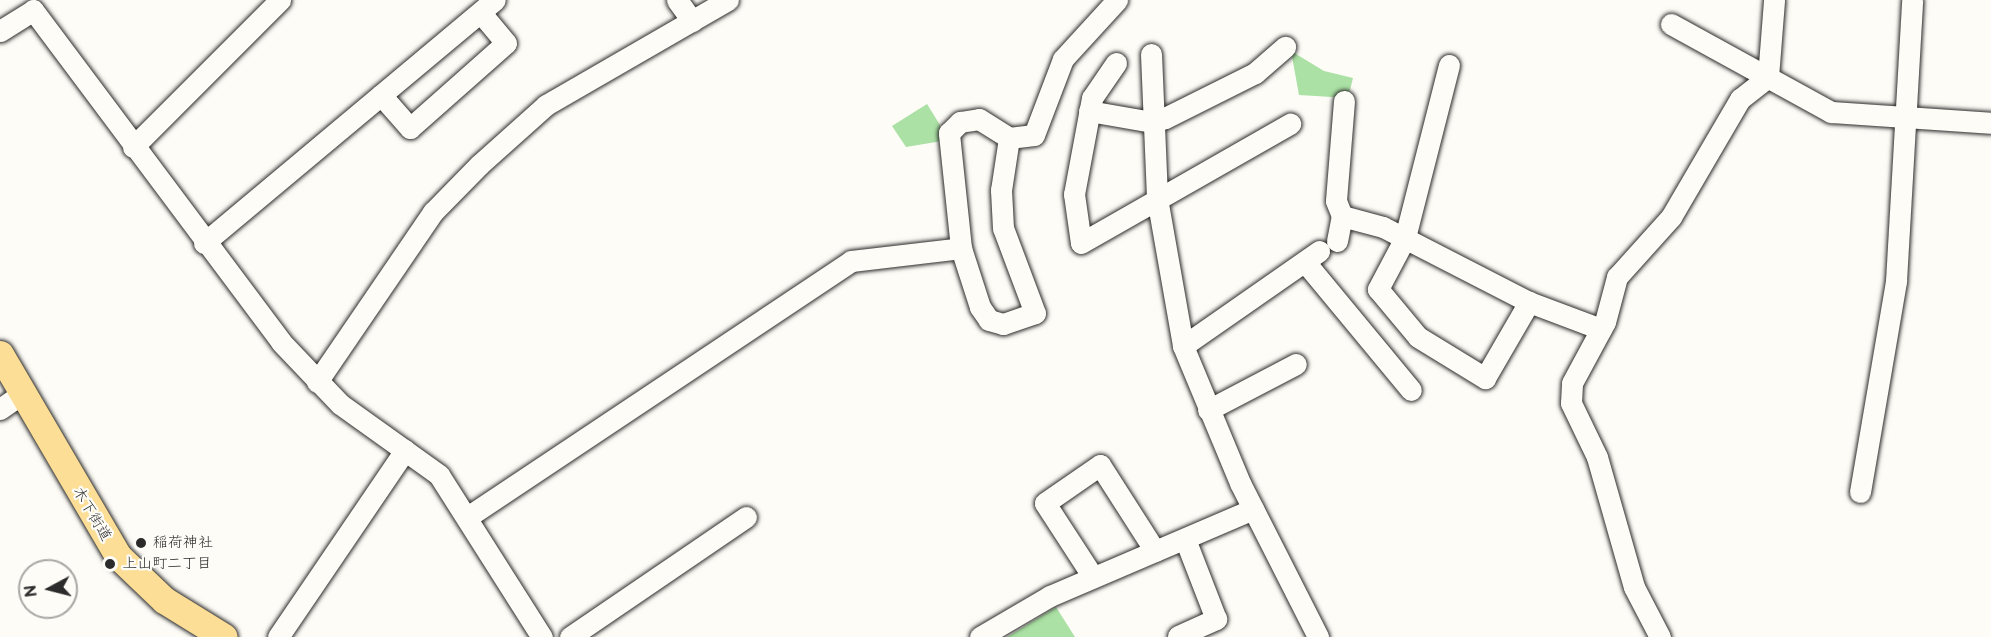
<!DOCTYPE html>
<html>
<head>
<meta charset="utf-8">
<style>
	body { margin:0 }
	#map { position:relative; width:1991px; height:637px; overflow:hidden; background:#fdfcf7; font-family:"Balsamiq Sans","Klee One",sans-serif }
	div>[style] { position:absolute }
	.green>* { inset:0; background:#abe1a4 }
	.roads { filter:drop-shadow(0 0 2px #2b2b2b) drop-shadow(0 0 2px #2b2b2b) }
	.minor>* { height:21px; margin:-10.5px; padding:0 10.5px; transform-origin:10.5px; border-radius:10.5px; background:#fdfcf7 }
	.major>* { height:27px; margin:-13.5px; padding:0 13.5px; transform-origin:13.5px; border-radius:13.5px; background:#fcde96 }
	.dots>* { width:16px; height:16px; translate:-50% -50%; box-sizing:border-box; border:3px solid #fdfcf7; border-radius:50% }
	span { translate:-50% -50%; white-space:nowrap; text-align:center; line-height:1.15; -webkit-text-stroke:4.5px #fdfcf7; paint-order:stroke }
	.street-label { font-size:15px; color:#2b2b2b }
	.poi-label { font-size:15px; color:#2b2b2b }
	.left { translate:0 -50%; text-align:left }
	.north { position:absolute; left:18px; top:559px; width:60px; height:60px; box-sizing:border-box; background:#fdfcf7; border:2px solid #a9a8a5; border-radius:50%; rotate:263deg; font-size:16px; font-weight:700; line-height:24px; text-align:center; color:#2b2b2b }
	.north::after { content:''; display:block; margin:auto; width:21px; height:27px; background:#2b2b2b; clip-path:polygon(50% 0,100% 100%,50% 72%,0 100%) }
</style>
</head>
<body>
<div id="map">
	<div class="green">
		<div style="clip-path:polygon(1291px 51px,1324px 71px,1353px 78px,1348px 98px,1299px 95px)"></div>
		<div style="clip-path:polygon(927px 104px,940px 125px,942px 141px,906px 147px,892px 126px)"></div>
		<div style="clip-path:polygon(1056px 607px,1075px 637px,1007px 637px)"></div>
	</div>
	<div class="roads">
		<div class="minor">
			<div style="left:677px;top:0;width:26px;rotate:54deg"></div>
			<div style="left:1671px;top:24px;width:183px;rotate:28.8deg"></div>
			<div style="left:1831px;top:112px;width:160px;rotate:3.9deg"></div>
			<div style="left:0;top:31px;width:39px;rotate:-32deg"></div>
			<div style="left:33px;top:10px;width:414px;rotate:53.2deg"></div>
			<div style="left:281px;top:342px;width:86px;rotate:46.4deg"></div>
			<div style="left:340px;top:404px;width:122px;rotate:35.6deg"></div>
			<div style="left:439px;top:475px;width:192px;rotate:57.6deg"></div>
			<div style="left:1151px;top:54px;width:144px;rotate:87.6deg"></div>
			<div style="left:1157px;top:198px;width:150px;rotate:80deg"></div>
			<div style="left:1183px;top:346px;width:148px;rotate:67.4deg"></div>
			<div style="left:1240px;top:483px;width:173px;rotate:63.1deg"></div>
			<div style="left:1116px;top:63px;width:42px;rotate:124.4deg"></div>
			<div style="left:1092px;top:98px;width:98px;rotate:100.6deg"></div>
			<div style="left:1074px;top:194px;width:49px;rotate:81.9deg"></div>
			<div style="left:1081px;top:243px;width:241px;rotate:-29.7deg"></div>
			<div style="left:1449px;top:65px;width:179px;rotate:104.3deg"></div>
			<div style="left:1405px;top:238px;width:58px;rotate:117.9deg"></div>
			<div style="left:1378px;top:289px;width:62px;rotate:50.2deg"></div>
			<div style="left:1418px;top:337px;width:79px;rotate:31.5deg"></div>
			<div style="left:1485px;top:378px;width:88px;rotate:-59.9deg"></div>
			<div style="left:381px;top:95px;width:44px;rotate:48.7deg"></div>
			<div style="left:410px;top:128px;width:128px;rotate:-41.5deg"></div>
			<div style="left:506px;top:43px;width:40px;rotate:-130deg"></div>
			<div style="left:1344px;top:101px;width:100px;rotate:94.6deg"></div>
			<div style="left:1336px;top:201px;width:16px;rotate:68deg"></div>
			<div style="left:1342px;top:216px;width:42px;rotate:15deg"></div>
			<div style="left:1383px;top:227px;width:164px;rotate:27.2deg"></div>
			<div style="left:1529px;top:302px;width:77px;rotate:20.6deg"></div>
			<div style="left:1089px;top:111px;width:64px;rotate:9.9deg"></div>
			<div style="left:1152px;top:122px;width:14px;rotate:-17deg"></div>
			<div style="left:1165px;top:118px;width:101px;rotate:-26.6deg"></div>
			<div style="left:1255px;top:73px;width:40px;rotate:-41deg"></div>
			<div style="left:979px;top:119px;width:36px;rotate:32deg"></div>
			<div style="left:1009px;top:138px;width:53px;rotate:98.7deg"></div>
			<div style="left:1001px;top:190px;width:38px;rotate:87deg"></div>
			<div style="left:1003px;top:228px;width:91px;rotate:69.4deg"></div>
			<div style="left:1035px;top:313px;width:34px;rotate:161deg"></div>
			<div style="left:1003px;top:324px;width:15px;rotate:-164deg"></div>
			<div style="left:989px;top:320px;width:16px;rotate:-125deg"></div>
			<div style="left:980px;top:307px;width:62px;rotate:-107.9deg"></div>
			<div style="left:961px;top:248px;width:116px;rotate:-96deg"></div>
			<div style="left:949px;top:133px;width:16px;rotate:-45deg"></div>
			<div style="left:960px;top:122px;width:19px;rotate:-9deg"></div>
			<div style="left:1009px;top:138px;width:25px;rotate:-7deg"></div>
			<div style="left:1034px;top:135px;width:81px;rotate:-69.1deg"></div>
			<div style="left:1063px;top:59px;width:80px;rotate:-47.5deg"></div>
			<div style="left:133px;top:147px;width:208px;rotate:-45deg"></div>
			<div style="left:1337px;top:241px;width:25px;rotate:-79deg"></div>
			<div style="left:204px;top:243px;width:379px;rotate:-39.9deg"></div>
			<div style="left:1305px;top:262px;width:166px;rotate:50.4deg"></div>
			<div style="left:1183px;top:346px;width:166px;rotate:-34.9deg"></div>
			<div style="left:317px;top:382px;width:206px;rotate:-55.7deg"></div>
			<div style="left:433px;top:212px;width:66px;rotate:-45.6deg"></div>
			<div style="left:479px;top:165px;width:90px;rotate:-41.8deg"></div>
			<div style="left:546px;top:105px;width:210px;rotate:-30deg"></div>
			<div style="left:0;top:409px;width:28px;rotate:-35deg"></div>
			<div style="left:1208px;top:410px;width:99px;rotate:-27.6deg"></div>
			<div style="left:1860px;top:492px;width:214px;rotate:-80.3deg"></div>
			<div style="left:1896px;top:281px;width:281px;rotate:-86.7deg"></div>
			<div style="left:469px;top:516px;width:459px;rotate:-33.7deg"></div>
			<div style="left:851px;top:261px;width:111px;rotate:-6.7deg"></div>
			<div style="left:1093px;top:577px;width:88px;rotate:-123deg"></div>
			<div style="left:1045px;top:503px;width:67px;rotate:-34.6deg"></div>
			<div style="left:1100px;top:465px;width:102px;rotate:57.4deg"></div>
			<div style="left:1178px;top:636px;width:42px;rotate:-24.1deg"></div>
			<div style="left:1216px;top:619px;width:86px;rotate:-111.2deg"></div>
			<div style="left:278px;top:637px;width:226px;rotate:-55.8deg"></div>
			<div style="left:570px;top:637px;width:213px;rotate:-34.3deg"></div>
			<div style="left:980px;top:637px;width:81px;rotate:-30.4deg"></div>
			<div style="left:1050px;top:596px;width:221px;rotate:-23.2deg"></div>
			<div style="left:1660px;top:637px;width:56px;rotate:-117.5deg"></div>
			<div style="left:1634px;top:587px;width:135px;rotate:-105.9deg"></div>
			<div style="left:1597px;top:457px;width:60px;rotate:-115.7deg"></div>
			<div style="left:1571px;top:403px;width:20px;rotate:-87deg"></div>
			<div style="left:1572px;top:383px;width:69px;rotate:-61.6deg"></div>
			<div style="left:1605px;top:322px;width:47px;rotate:-75.1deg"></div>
			<div style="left:1617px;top:277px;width:81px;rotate:-48deg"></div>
			<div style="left:1671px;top:217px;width:137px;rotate:-59.7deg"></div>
			<div style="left:1740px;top:99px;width:36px;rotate:-38deg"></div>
			<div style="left:1768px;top:77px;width:77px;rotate:-85.5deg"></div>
		</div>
		<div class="major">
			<div style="left:0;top:354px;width:234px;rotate:59.7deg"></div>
			<div style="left:118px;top:556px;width:64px;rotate:43.7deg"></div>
			<div style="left:164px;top:600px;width:70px;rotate:31.7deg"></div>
		</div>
	</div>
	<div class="dots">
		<div style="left:141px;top:543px;background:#2b2b2b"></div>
		<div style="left:110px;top:564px;background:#2b2b2b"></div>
	</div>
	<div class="street-label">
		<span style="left:92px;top:514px;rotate:59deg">木下街道</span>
	</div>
	<div class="poi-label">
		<span class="left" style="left:153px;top:543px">稲荷神社</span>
		<span class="left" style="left:122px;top:564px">上山町二丁目</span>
	</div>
	<div class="north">N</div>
</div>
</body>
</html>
